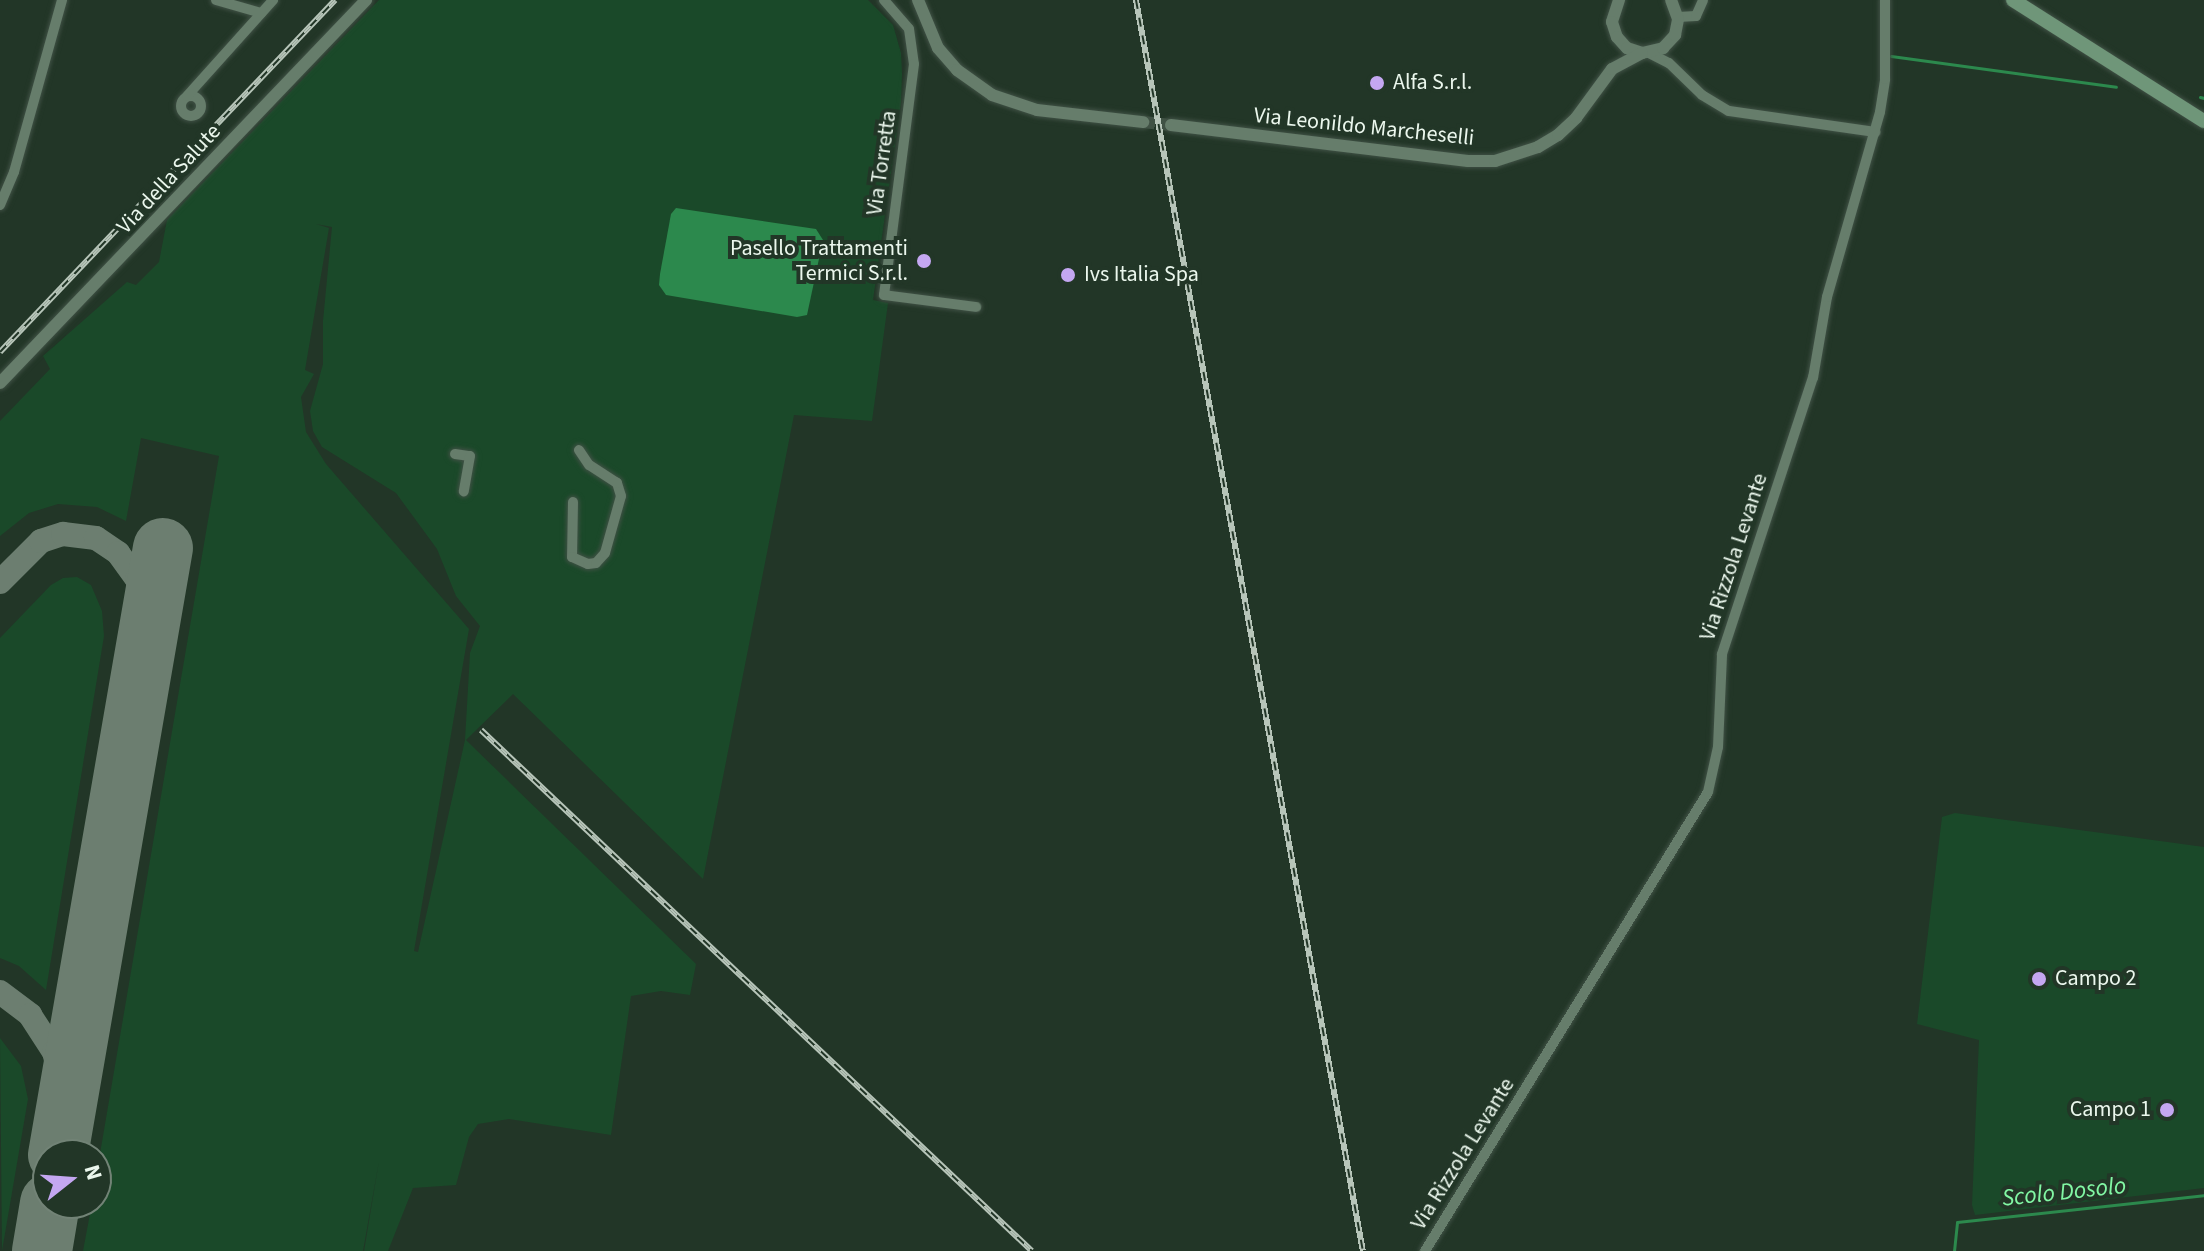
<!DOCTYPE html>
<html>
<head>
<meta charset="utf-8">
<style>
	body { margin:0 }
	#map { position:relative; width:2204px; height:1251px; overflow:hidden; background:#223627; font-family:"Source Sans 3",sans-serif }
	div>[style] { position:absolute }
	.green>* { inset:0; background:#1a4929 }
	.water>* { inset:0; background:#2c894d }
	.stream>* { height:3px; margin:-1.5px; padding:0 1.5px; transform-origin:1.5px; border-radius:1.5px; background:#2c894d }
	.taxiway>* { height:24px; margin:-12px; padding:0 12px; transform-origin:12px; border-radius:12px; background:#6c7e70 }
	.runway>* { height:60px; margin:-30px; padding:0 30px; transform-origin:30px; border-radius:30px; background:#6c7e70 }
	.tertiary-tunnel>* { height:12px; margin-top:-6px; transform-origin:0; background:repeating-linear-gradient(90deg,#405345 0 12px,transparent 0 18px) }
	.roads { filter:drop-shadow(0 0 2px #405145) drop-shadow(0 0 2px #405145) }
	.minor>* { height:10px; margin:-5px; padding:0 5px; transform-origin:5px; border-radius:5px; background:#667d6b }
	.minor>.ring { margin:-5px; padding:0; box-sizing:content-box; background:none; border:10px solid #667d6b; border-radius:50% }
	.tertiary>* { height:12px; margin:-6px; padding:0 6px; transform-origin:6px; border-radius:6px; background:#667d6b }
	.secondary>* { height:14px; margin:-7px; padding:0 7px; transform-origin:7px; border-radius:7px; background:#6f9679 }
	.rail>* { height:6px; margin-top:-3px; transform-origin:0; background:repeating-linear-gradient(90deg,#223627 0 9px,#b7c5b9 0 18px); box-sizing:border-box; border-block:2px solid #b7c5b9 }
	.dots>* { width:22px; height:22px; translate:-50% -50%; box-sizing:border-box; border:4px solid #223627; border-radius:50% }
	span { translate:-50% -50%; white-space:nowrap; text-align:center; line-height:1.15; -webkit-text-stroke:8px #223627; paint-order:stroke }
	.poi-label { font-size:22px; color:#ebf7ed }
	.left { translate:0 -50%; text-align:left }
	.right { translate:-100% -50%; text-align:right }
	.street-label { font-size:22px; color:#ebf7ed }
	.water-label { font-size:24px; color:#82f7a4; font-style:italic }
	.north { position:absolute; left:32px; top:1139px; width:80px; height:80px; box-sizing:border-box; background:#223627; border:2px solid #728376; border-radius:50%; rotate:73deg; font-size:22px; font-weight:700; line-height:32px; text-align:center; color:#ebf7ed }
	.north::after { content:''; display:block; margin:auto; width:28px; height:36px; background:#c4a7f1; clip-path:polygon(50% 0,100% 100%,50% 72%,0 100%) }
</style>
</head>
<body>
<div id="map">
	<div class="green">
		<div style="clip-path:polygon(evenodd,379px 0,868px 0,893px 25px,901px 53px,902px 74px,901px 102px,873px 300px,888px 303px,872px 421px,794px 415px,703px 879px,513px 694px,466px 740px,696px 964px,690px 995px,661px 991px,631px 996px,611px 1135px,509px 1119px,478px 1124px,469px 1137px,456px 1185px,413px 1188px,388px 1251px,364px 1251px,379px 1161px,363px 1251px,83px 1251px,92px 1203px,96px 1203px,96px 1177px,219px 456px,141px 438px,126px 521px,97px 507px,58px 504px,29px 513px,0 536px,0 421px,50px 369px,43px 356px,127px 282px,136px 285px,159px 262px,167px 220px,379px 0,316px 224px,332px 227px,323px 321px,323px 364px,310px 411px,313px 431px,322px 447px,396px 493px,437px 549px,456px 596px,480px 626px,470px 653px,465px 740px,418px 952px,414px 951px,469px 629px,326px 464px,306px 432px,301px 397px,314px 374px,305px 370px,329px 228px,316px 224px)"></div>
		<div style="clip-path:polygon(77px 577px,91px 585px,102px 611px,104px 636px,46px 990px,19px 966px,0 958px,0 638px,51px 585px,63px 578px)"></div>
		<div style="clip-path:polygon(1955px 813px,2204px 847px,2204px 1188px,1975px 1215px,1972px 1205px,1979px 1040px,1917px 1024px,1942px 817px)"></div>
		<div style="clip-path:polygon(0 1038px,21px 1066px,28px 1099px,2px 1251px)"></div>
	</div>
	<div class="water">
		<div style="clip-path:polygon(676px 208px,816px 229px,823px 240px,807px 315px,797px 317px,666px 295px,659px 285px,660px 274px,671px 214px)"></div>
	</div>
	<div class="stream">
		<div style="left:1891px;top:56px;width:227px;rotate:7.8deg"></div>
		<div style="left:2200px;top:97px;width:4px;rotate:14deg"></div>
		<div style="left:1954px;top:1251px;width:29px;rotate:-84deg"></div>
		<div style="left:1957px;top:1222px;width:248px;rotate:-6.2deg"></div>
	</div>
	<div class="taxiway">
		<div style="left:0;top:582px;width:58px;rotate:-45deg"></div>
		<div style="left:41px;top:541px;width:23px;rotate:-18deg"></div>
		<div style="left:63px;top:534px;width:33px;rotate:7deg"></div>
		<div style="left:96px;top:538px;width:27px;rotate:34deg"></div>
		<div style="left:118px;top:553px;width:32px;rotate:54deg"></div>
		<div style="left:137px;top:579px;width:25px;rotate:72deg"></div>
		<div style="left:145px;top:603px;width:37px;rotate:87deg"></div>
		<div style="left:0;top:992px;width:38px;rotate:37deg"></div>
		<div style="left:30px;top:1015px;width:44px;rotate:57deg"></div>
		<div style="left:54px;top:1052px;width:43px;rotate:75.3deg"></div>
		<div style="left:65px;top:1094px;width:32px;rotate:94deg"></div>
	</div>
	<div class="runway">
		<div style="left:58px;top:1155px;width:616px;rotate:-80.19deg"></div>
		<div style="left:42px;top:1251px;width:49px;rotate:-80.5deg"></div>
	</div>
	<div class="tertiary-tunnel">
		<div style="left:1143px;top:122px;width:28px;rotate:6deg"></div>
	</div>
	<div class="roads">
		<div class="minor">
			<div style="left:216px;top:0;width:47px;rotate:16.1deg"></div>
			<div style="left:884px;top:0;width:38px;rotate:49deg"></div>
			<div style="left:909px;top:29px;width:35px;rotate:82deg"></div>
			<div style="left:914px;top:64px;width:233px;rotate:97.4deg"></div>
			<div style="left:884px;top:295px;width:93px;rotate:7.4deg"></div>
			<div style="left:1678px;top:17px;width:18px;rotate:-3deg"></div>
			<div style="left:1696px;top:16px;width:17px;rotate:-66deg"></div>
			<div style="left:1649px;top:53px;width:22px;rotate:27deg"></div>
			<div style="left:1669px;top:63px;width:46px;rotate:44.1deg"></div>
			<div style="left:1702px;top:95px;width:31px;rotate:31deg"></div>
			<div style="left:1729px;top:111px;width:148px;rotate:8.2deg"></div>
			<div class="ring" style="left:181px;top:96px;width:10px;height:10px"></div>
			<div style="left:187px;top:96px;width:129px;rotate:-48.1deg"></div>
			<div style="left:0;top:205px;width:36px;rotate:-67deg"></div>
			<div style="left:14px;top:172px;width:179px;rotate:-74.4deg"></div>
			<div style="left:455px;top:454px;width:15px;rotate:8deg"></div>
			<div style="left:470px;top:456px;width:36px;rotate:100deg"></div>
			<div style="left:573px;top:502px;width:55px;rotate:91deg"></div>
			<div style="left:572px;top:557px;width:17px;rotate:24deg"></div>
			<div style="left:588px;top:564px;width:8px;rotate:-7deg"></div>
			<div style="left:596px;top:563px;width:13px;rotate:-48deg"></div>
			<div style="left:605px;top:553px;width:59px;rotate:-74.3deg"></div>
			<div style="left:621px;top:496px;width:14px;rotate:-107deg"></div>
			<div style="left:617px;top:483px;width:33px;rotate:-147deg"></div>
			<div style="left:589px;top:465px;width:18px;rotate:-124deg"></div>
			<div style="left:1425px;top:1251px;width:539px;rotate:-58.34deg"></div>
			<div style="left:1708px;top:792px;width:46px;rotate:-77.5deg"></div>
			<div style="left:1718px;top:747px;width:93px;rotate:-87.5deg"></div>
			<div style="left:1722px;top:654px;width:291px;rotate:-71.8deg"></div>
			<div style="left:1813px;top:378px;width:82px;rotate:-80.2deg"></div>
			<div style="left:1827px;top:297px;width:192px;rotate:-74deg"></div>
			<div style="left:1880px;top:112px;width:33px;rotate:-81deg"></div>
			<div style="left:1885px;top:79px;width:79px;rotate:-90deg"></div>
		</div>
		<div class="tertiary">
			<div style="left:918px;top:0;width:52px;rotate:67.4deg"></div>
			<div style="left:938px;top:48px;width:29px;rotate:49deg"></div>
			<div style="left:957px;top:70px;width:43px;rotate:35.5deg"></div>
			<div style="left:992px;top:95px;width:47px;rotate:18.4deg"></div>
			<div style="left:1037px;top:110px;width:107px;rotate:6.5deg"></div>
			<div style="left:1619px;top:0;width:23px;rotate:108deg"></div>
			<div style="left:1612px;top:22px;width:16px;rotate:72deg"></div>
			<div style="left:1617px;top:37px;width:15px;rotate:48deg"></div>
			<div style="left:1627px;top:48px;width:16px;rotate:18deg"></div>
			<div style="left:1642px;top:53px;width:22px;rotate:-13deg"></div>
			<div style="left:1663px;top:48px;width:18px;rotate:-47deg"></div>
			<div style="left:1675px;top:35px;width:16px;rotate:-79deg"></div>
			<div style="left:1678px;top:19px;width:20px;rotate:-110deg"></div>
			<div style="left:1171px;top:125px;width:299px;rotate:6.9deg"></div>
			<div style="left:1468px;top:161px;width:27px"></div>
			<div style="left:1495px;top:161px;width:45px;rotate:-18deg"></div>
			<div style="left:1538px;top:147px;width:23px;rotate:-31deg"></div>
			<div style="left:1558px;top:135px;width:25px;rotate:-43deg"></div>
			<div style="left:1576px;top:118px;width:61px;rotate:-53.7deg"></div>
			<div style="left:1612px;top:69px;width:34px;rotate:-28deg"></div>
			<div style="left:0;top:383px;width:530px;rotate:-46.3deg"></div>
		</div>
		<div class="secondary">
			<div style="left:2013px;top:0;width:226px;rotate:32.4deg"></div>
		</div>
	</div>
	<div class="rail">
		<div style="left:1136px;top:0;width:1271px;rotate:79.72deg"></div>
		<div style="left:0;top:352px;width:486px;rotate:-46.4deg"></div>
		<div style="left:481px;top:730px;width:758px;rotate:43.4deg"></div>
	</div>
	<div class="dots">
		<div style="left:1377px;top:83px;background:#c4a7f1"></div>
		<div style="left:924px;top:261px;background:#c4a7f1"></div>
		<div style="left:1068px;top:275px;background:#c4a7f1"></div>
		<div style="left:2039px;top:979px;background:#c4a7f1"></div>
		<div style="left:2167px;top:1110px;background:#c4a7f1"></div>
	</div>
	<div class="poi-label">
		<span class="left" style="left:1393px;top:83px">Alfa S.r.l.</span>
		<span class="right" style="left:908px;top:261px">Pasello Trattamenti<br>Termici S.r.l.</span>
		<span class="left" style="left:1084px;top:275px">Ivs Italia Spa</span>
		<span class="left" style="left:2055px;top:979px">Campo 2</span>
		<span class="right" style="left:2151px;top:1110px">Campo 1</span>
	</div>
	<div class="street-label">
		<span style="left:1364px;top:127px;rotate:6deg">Via Leonildo Marcheselli</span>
		<span style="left:882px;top:163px;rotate:-82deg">Via Torretta</span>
		<span style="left:169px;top:179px;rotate:-47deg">Via della Salute</span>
		<span style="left:1734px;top:557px;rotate:-72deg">Via Rizzola Levante</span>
		<span style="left:1463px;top:1154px;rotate:-58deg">Via Rizzola Levante</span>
	</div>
	<div class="water-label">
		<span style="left:2064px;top:1192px;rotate:-6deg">Scolo Dosolo</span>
	</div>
	<div class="north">N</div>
</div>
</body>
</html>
